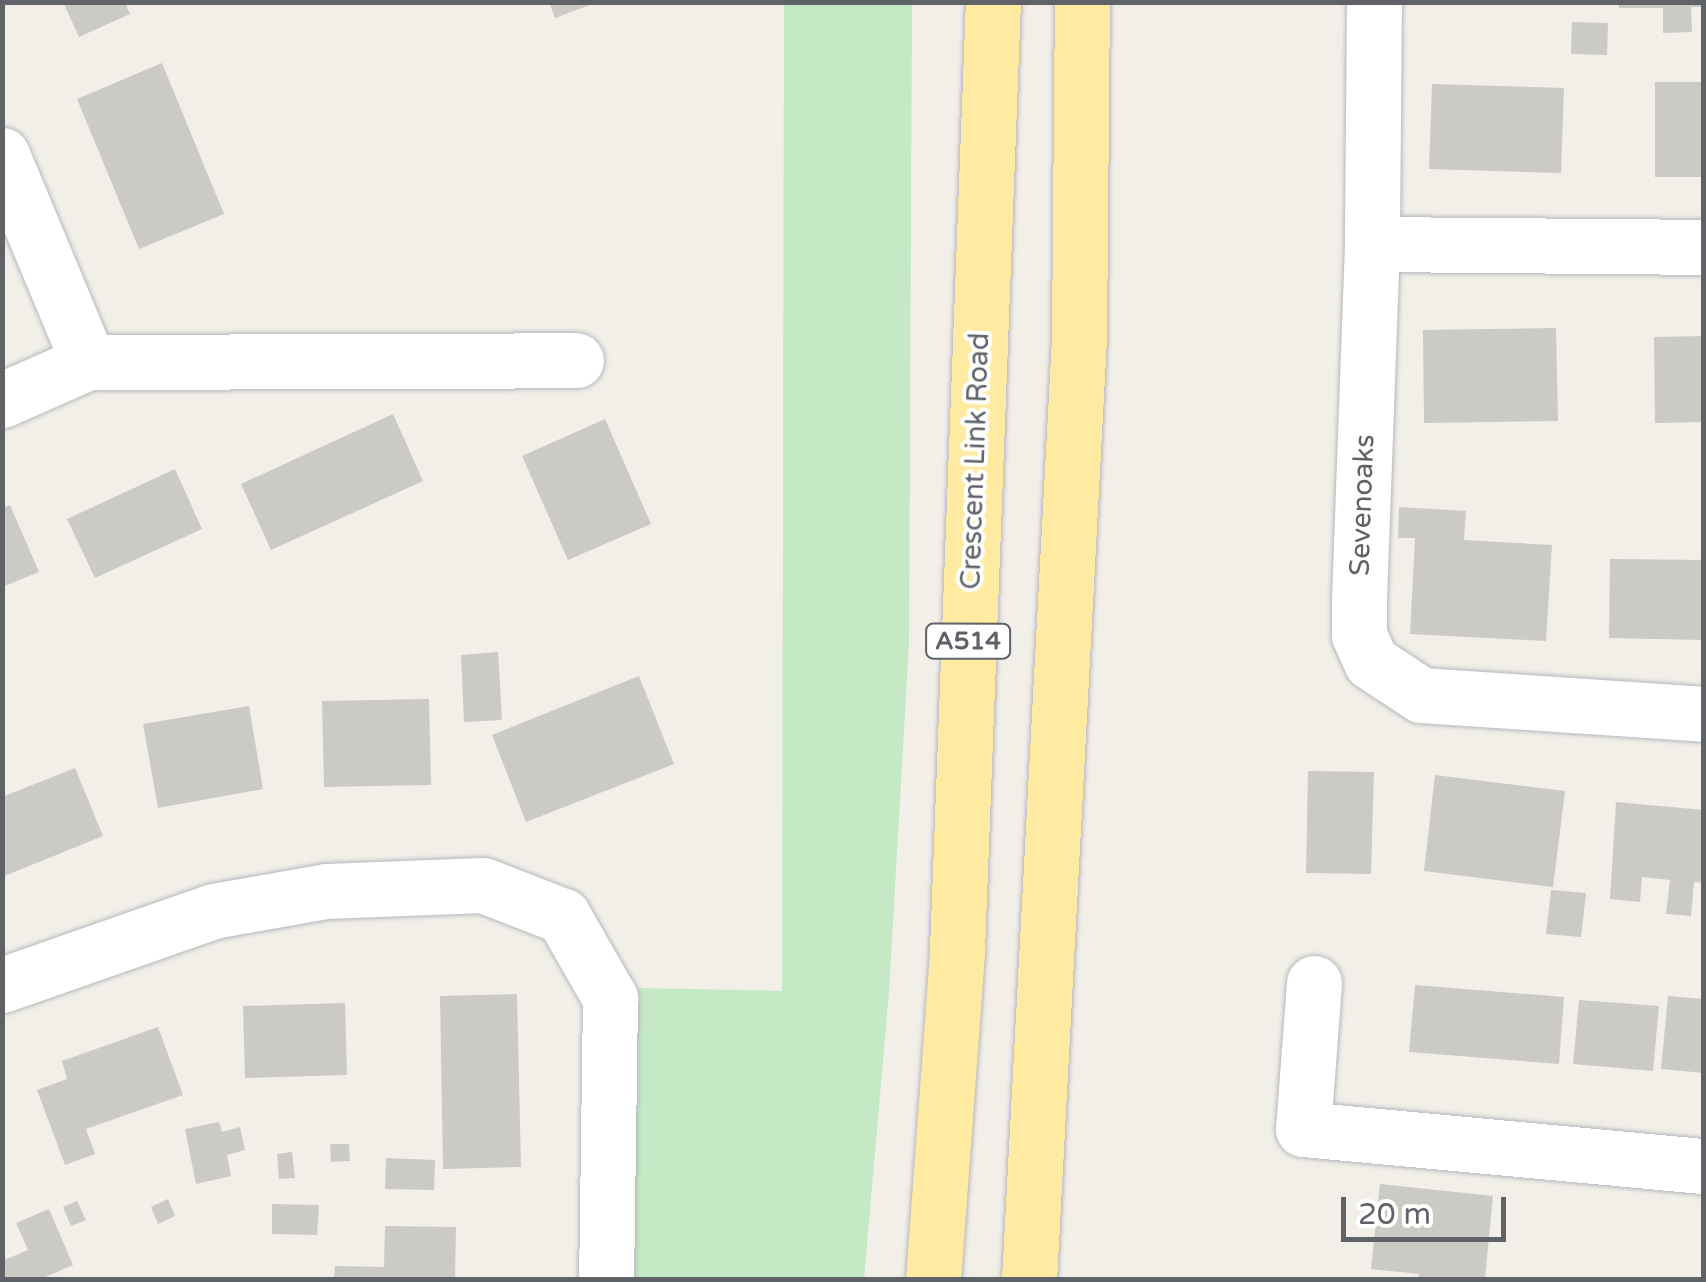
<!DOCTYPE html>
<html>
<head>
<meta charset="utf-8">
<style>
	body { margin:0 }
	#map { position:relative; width:1706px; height:1282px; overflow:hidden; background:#f1efe8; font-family:"Varela Round",sans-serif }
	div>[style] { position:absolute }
	.green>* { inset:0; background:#c5e8c5 }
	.building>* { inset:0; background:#cccac5 }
	.roads { filter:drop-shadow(0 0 2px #b5b8bc) drop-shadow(0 0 2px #b5b8bc) }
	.minor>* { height:55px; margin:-27.5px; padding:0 27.5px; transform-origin:27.5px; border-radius:27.5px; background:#fff }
	.trunk>* { height:55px; margin:-27.5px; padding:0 27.5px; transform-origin:27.5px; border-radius:27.5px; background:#feeaa1 }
	span { translate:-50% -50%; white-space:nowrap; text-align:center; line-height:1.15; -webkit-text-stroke:8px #fff; paint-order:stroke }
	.shield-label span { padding:2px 8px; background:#fff; border:2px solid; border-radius:8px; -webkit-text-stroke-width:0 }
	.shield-label { font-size:25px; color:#5f6368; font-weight:700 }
	.street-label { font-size:28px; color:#5f6368 }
	.frame { position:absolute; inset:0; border:5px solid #5f6368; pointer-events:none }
	.scale { position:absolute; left:1341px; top:1197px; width:165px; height:45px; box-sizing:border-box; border:5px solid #5f6368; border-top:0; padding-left:12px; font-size:30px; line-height:35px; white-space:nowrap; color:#5f6368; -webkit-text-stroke:8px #fff; paint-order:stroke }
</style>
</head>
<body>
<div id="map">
	<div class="green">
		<div style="clip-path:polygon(784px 3px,912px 3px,909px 643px,889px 992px,864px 1279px,628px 1279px,625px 993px,641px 988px,782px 991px)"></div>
	</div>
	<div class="building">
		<div style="clip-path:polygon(63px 2px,125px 2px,130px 14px,79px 37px)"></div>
		<div style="clip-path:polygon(549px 2px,595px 2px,595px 3px,555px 18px)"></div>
		<div style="clip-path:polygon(1619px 2px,1704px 2px,1704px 7px,1691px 7px,1692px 32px,1663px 33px,1663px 8px,1619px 8px)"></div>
		<div style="clip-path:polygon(1572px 22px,1608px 23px,1607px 55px,1571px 54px)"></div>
		<div style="clip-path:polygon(162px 63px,224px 214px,139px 249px,77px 99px)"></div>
		<div style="clip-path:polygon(1655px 82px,1704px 82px,1704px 177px,1655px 177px)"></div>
		<div style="clip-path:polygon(1432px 84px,1564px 88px,1561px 173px,1429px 169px)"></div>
		<div style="clip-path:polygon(1556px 328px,1558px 421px,1424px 423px,1423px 330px)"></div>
		<div style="clip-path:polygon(1704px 336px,1704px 422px,1655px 423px,1654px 337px)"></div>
		<div style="clip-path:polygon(393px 414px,423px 481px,271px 550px,241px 484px)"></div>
		<div style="clip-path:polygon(605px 419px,651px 524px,568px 560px,522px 456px)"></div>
		<div style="clip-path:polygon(175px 469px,202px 529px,95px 578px,67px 519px)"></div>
		<div style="clip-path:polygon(10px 505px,39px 572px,2px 587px,2px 508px)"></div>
		<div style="clip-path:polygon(1399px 507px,1466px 511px,1464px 540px,1552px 545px,1546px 641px,1410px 634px,1415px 538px,1398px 538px)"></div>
		<div style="clip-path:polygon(1610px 559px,1704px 560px,1704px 640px,1609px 638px)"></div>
		<div style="clip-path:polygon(498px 652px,502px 720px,464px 722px,461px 655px)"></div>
		<div style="clip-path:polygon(639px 676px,674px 764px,526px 822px,492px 735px)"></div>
		<div style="clip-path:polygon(429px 699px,431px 785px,324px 787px,322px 701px)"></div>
		<div style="clip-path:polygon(249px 706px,263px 789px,158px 808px,143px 724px)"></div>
		<div style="clip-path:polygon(75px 768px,103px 836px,2px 877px,2px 797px)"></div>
		<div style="clip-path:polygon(1308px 771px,1374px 772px,1371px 874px,1306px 873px)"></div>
		<div style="clip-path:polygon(1435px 775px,1565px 791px,1553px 887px,1424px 871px)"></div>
		<div style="clip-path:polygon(1616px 802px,1704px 810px,1704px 883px,1694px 882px,1691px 916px,1666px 914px,1670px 880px,1642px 877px,1640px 902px,1610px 899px)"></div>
		<div style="clip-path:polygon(1551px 890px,1586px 893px,1581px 937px,1546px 934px)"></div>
		<div style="clip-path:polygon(1415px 985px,1564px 997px,1559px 1064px,1409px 1052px)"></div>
		<div style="clip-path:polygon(517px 994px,521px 1167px,443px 1169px,440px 996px)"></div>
		<div style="clip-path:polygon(1668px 996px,1704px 999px,1704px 1073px,1661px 1069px)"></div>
		<div style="clip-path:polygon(1579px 1000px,1659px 1006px,1653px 1071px,1573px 1064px)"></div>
		<div style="clip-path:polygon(345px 1003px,347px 1075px,245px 1078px,243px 1006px)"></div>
		<div style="clip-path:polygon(158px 1027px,183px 1095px,86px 1129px,95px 1154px,65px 1165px,37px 1090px,67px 1079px,62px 1061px)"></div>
		<div style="clip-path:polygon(219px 1122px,222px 1132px,240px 1127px,245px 1150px,227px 1155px,231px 1176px,196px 1184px,185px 1129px)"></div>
		<div style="clip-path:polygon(330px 1144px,349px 1144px,350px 1161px,331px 1162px)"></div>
		<div style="clip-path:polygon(292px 1152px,295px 1178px,279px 1179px,277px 1154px)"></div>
		<div style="clip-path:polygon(386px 1158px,435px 1160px,434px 1190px,385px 1189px)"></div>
		<div style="clip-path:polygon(1380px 1184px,1493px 1196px,1485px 1279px,1418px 1279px,1419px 1274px,1371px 1269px)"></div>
		<div style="clip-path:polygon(168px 1199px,175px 1216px,158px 1224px,151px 1207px)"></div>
		<div style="clip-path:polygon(77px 1201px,86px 1220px,71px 1226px,63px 1207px)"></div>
		<div style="clip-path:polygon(272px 1204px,319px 1205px,317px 1235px,272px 1234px)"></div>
		<div style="clip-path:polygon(49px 1209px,73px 1265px,41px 1279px,2px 1279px,2px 1261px,28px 1250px,16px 1223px)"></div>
		<div style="clip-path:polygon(385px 1226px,456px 1227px,455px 1279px,334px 1279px,335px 1266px,384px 1267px)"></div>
	</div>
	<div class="roads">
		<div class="minor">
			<div style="left:1374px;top:2px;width:242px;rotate:90.5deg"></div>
			<div style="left:1372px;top:244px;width:356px;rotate:92.1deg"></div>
			<div style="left:1359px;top:600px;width:35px;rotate:90deg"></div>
			<div style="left:1359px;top:635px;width:30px;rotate:66deg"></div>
			<div style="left:1371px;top:662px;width:60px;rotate:33.4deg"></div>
			<div style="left:1421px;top:695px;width:284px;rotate:3.8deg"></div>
			<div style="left:2px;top:155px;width:224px;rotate:67.4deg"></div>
			<div style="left:1372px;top:244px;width:332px;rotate:0.5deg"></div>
			<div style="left:2px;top:400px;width:94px;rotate:-23.8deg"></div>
			<div style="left:88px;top:362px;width:488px;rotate:-0.2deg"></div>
			<div style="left:1314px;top:983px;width:146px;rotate:94.3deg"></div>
			<div style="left:1303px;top:1129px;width:403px;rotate:5.3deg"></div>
			<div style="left:2px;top:985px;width:224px;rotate:-19.3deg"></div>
			<div style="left:213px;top:911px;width:115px;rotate:-10deg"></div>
			<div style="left:326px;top:891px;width:157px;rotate:-2.2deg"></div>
			<div style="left:483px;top:885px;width:86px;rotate:21.2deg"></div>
			<div style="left:563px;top:916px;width:95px;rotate:60.2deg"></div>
			<div style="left:610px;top:998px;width:282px;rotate:90.8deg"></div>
		</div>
		<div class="trunk">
			<div style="left:933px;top:1280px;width:331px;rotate:-85.8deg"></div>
			<div style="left:957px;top:950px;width:949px;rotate:-87.83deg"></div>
			<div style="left:1029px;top:1280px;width:943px;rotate:-86.96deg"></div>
			<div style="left:1079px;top:338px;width:336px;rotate:-89.5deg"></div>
		</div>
	</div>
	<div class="shield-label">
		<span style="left:968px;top:641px">A514</span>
	</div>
	<div class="street-label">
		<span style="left:975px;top:461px;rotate:-88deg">Crescent Link Road</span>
		<span style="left:1362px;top:505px;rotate:-88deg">Sevenoaks</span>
	</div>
	<div class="frame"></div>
	<div class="scale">20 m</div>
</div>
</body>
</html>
